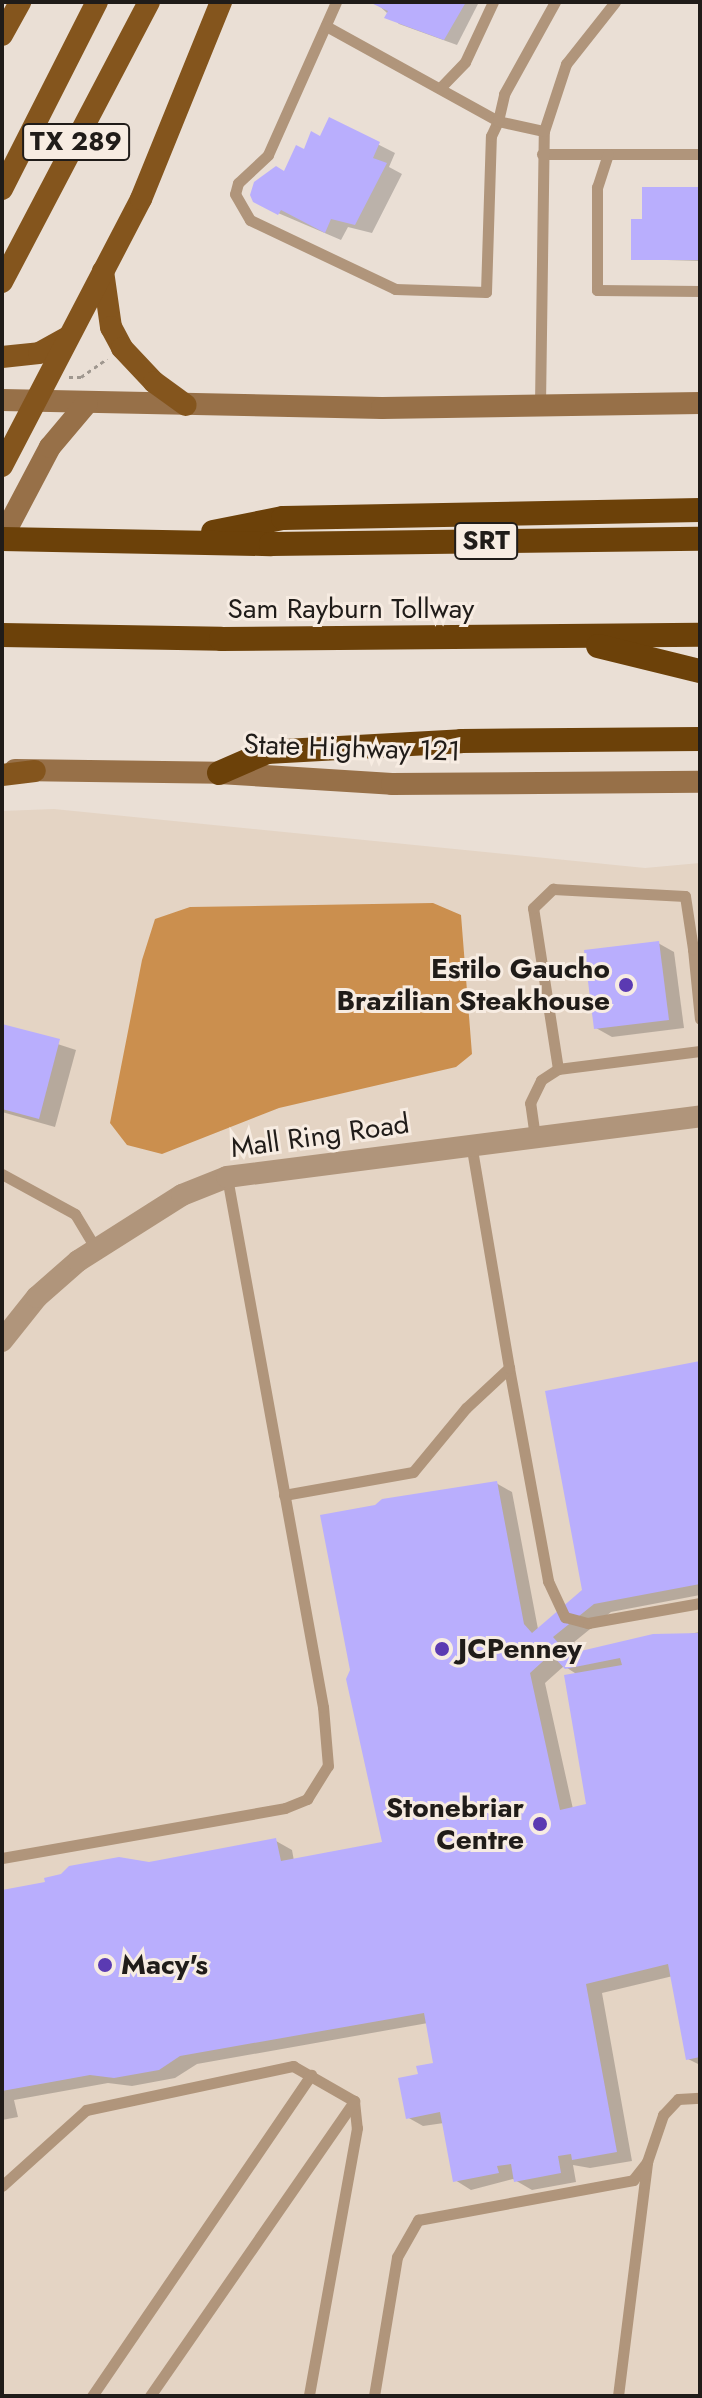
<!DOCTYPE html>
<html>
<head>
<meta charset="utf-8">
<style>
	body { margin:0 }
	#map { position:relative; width:702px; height:2398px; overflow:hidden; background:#eadfd5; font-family:Jost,sans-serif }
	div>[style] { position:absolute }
	.built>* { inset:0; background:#e4d4c4 }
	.water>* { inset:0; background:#cb8f4e }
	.shadow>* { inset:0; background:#0003 }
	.building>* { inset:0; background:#b9aefd }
	.path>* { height:3px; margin-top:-1.5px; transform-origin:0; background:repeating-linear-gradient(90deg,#9f978f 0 4px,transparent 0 8px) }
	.service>* { height:11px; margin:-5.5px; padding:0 5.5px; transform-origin:5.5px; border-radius:5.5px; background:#b0957b }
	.minor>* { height:22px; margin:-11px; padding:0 11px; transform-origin:11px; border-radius:11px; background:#b0957b }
	.secondary>* { height:22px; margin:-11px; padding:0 11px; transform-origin:11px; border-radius:11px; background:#977048 }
	.primary>* { height:22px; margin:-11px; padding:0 11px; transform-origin:11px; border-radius:11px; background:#84551d }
	.motorway>* { height:24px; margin:-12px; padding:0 12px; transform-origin:12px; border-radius:12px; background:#6c4109 }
	.dots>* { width:22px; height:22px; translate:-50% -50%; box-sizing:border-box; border:4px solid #f7ece2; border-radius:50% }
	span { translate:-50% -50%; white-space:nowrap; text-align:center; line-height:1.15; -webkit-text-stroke:6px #f7ece2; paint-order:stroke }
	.shield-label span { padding:2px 6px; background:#f7ece2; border:2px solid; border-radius:6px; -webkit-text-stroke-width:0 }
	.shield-label { font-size:26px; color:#201c19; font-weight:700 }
	.street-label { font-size:28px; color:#201c19 }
	.poi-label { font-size:28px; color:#201c19; font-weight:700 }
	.right { translate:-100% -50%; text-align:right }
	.left { translate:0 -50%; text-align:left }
	.frame { position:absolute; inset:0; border:4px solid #201c19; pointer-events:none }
</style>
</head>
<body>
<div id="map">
	<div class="built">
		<div style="clip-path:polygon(54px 809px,645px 868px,700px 863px,700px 2396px,2px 2396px,2px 811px)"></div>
	</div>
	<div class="water">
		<div style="clip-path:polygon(433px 903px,461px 915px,472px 1054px,456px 1067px,279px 1108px,162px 1154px,127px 1145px,110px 1123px,142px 960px,155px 919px,190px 907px)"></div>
	</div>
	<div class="shadow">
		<div style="clip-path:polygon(375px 2px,479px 2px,457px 45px,399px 24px)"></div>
		<div style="clip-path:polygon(330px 120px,395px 153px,389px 167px,402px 174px,372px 233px,348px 227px,341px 240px,271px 210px,285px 174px,321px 139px)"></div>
		<div style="clip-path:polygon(700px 189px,700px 261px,633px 259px,644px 221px)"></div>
		<div style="clip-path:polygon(658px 943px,674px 952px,684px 1028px,612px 1037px,596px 1028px)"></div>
		<div style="clip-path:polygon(2px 1026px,76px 1050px,55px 1127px,2px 1112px)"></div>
		<div style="clip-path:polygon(evenodd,700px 1364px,700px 1595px,611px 1612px,568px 1647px,574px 1655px,700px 1632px,700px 2065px,688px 2059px,673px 1976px,602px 1993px,632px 2161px,590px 2168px,573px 2165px,576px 2182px,532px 2190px,513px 2179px,471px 2190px,455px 2180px,444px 2123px,423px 2126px,407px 2117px,420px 2076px,435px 2065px,428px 2023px,197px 2064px,175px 2078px,132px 2086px,108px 2083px,14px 2100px,18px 2117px,2px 2120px,2px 1892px,276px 1841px,292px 1850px,294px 1861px,385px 1844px,496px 1483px,512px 1492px,538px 1629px,584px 1590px,700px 1364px,564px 1666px,578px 1675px,589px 1806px,573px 1809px,545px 1683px,564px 1666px)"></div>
	</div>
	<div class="building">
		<div style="clip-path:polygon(369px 2px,466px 2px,444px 40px,384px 18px,388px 11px)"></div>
		<div style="clip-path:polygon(329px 117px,380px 142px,373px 158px,387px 163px,355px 225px,331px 219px,325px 233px,281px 210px,278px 215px,253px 202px,250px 195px,254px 182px,276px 166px,284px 171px,296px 145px,304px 149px,311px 131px,320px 136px)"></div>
		<div style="clip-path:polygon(642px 187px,700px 187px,700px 260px,631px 260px,631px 219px,642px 219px)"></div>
		<div style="clip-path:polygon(659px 941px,669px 1020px,594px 1029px,584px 950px)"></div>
		<div style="clip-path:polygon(2px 1024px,60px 1039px,39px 1119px,2px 1109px)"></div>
		<div style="clip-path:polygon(evenodd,700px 1361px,700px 1584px,594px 1604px,553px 1637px,568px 1654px,653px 1634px,700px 1633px,700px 2057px,686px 2060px,668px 1964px,586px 1984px,617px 2152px,572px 2160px,571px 2154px,558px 2156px,561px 2173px,514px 2182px,511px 2164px,497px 2166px,499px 2173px,453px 2182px,440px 2112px,406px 2119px,398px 2078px,418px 2074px,416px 2066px,433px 2063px,424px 2013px,180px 2056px,159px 2070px,114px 2078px,90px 2075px,2px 2091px,2px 1890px,45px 1882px,44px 1878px,61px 1874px,69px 1866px,119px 1857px,149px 1862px,276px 1838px,281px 1861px,382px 1842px,346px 1679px,350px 1670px,320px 1515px,375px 1505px,382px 1499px,497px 1481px,524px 1624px,532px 1633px,582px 1590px,545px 1391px,700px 1361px,551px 1654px,565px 1669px,620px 1658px,622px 1665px,564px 1675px,586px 1804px,560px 1810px,530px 1673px,551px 1654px)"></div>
	</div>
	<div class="path">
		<div style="left:69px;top:377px;width:12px"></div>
		<div style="left:81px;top:377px;width:32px;rotate:-35deg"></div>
	</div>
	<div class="service">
		<div style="left:336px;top:2px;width:167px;rotate:114deg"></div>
		<div style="left:268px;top:155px;width:41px;rotate:137deg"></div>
		<div style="left:238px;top:183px;width:11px;rotate:105deg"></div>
		<div style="left:235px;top:194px;width:30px;rotate:60deg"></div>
		<div style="left:250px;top:220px;width:161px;rotate:25.4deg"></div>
		<div style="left:395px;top:289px;width:91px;rotate:1.9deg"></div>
		<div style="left:486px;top:292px;width:156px;rotate:-88.2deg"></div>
		<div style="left:491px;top:136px;width:17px;rotate:-65deg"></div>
		<div style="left:498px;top:121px;width:47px;rotate:12.3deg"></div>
		<div style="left:326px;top:26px;width:196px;rotate:28.9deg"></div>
		<div style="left:498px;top:121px;width:28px;rotate:-77deg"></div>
		<div style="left:504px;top:94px;width:105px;rotate:-61deg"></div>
		<div style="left:440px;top:88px;width:36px;rotate:-46deg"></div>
		<div style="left:465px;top:62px;width:66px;rotate:-65deg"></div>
		<div style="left:542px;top:154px;width:158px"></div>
		<div style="left:608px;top:154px;width:35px;rotate:108deg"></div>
		<div style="left:597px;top:187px;width:103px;rotate:90deg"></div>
		<div style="left:597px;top:290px;width:103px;rotate:0.6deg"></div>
		<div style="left:540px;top:405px;width:274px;rotate:-89.2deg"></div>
		<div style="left:544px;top:131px;width:71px;rotate:-71.8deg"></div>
		<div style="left:566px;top:64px;width:79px;rotate:-51.7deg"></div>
		<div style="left:693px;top:949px;width:70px;rotate:84.3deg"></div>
		<div style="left:558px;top:1069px;width:163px;rotate:-98.8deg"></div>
		<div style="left:533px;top:908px;width:28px;rotate:-44deg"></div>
		<div style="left:553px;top:889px;width:132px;rotate:3deg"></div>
		<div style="left:685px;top:896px;width:54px;rotate:81.4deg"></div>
		<div style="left:693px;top:949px;width:7px;rotate:-8deg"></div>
		<div style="left:535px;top:1137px;width:34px;rotate:-98deg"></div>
		<div style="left:530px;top:1103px;width:25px;rotate:-64deg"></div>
		<div style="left:541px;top:1080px;width:20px;rotate:-33deg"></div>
		<div style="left:558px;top:1069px;width:143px;rotate:-7.2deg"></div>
		<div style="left:2px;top:1174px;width:83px;rotate:28.7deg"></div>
		<div style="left:75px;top:1214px;width:41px;rotate:59deg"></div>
		<div style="left:509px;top:1368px;width:217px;rotate:79.6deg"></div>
		<div style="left:548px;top:1581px;width:40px;rotate:65deg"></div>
		<div style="left:565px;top:1617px;width:24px;rotate:15deg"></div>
		<div style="left:588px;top:1623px;width:114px;rotate:-10.1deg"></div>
		<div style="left:284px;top:1495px;width:131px;rotate:-10.1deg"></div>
		<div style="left:413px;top:1472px;width:83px;rotate:-50.4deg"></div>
		<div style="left:466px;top:1408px;width:59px;rotate:-42.9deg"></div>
		<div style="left:509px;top:1368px;width:222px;rotate:-99.6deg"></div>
		<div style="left:2px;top:1858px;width:287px;rotate:-10deg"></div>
		<div style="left:285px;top:1808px;width:24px;rotate:-22deg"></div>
		<div style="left:307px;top:1799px;width:39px;rotate:-58deg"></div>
		<div style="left:328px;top:1766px;width:59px;rotate:-94.8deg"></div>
		<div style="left:323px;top:1707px;width:539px;rotate:-100.27deg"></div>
		<div style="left:2px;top:2186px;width:113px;rotate:-42.1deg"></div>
		<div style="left:86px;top:2110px;width:212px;rotate:-12deg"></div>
		<div style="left:293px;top:2066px;width:70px;rotate:29.8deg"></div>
		<div style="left:354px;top:2101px;width:27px;rotate:84deg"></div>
		<div style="left:357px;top:2128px;width:272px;rotate:100.2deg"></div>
		<div style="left:92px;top:2396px;width:389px;rotate:-55.7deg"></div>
		<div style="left:150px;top:2396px;width:359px;rotate:-55.3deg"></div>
		<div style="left:374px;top:2396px;width:141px;rotate:-80.6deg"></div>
		<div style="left:397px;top:2257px;width:43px;rotate:-60.4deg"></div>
		<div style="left:418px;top:2220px;width:219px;rotate:-10.5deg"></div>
		<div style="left:633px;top:2180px;width:23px;rotate:-52deg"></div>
		<div style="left:647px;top:2162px;width:50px;rotate:-71.2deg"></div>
		<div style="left:663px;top:2115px;width:22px;rotate:-47deg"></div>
		<div style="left:678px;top:2099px;width:22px;rotate:-3deg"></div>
		<div style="left:618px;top:2396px;width:236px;rotate:-82.9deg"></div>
	</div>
	<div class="minor">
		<div style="left:2px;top:1341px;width:56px;rotate:-51.5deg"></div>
		<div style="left:37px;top:1297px;width:55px;rotate:-41.3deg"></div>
		<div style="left:78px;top:1261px;width:123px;rotate:-32.4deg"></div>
		<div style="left:182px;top:1195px;width:48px;rotate:-21.8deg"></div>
		<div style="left:227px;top:1177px;width:477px;rotate:-7.3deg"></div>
	</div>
	<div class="secondary">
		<div style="left:2px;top:400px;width:380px;rotate:1.2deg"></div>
		<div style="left:382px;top:408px;width:318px;rotate:-0.9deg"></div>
		<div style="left:2px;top:538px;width:103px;rotate:-62.2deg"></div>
		<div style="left:50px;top:447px;width:57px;rotate:-49.9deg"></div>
		<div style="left:15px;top:770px;width:204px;rotate:0.8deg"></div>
		<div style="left:219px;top:773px;width:173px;rotate:3.6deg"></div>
		<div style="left:392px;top:784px;width:308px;rotate:-0.4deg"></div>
	</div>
	<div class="primary">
		<div style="left:2px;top:35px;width:38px;rotate:-61deg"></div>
		<div style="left:2px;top:189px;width:210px;rotate:-63.1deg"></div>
		<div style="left:103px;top:271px;width:57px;rotate:81.9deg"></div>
		<div style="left:111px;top:327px;width:24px;rotate:62deg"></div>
		<div style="left:122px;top:348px;width:47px;rotate:46.7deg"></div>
		<div style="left:154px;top:382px;width:39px;rotate:36deg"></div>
		<div style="left:2px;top:282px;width:316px;rotate:-62.3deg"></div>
		<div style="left:2px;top:357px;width:37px;rotate:-6deg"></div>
		<div style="left:39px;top:353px;width:33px;rotate:-29deg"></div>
		<div style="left:2px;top:466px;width:301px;rotate:-62.5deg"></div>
		<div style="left:141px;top:199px;width:213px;rotate:-67.9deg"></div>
		<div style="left:2px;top:775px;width:33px;rotate:-7deg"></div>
	</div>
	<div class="motorway">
		<div style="left:213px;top:532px;width:71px;rotate:-11.3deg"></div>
		<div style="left:283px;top:518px;width:417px;rotate:-1.1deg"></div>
		<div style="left:2px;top:539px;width:269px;rotate:1.1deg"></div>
		<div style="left:271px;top:544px;width:429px;rotate:-0.7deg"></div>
		<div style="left:2px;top:635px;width:219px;rotate:1deg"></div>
		<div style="left:221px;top:639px;width:479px;rotate:-0.5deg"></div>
		<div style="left:598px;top:646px;width:105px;rotate:13.8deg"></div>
		<div style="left:219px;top:773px;width:52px;rotate:-23.6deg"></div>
		<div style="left:267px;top:752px;width:194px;rotate:-3.2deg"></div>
		<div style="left:461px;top:741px;width:239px;rotate:-0.5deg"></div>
	</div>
	<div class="dots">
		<div style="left:626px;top:985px;background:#5b3ab2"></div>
		<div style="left:442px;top:1649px;background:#5b3ab2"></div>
		<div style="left:540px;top:1824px;background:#5b3ab2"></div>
		<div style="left:105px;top:1965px;background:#5b3ab2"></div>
	</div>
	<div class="shield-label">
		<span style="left:76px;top:142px">TX 289</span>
		<span style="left:486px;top:541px">SRT</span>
	</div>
	<div class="street-label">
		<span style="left:351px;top:609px">Sam Rayburn Tollway</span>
		<span style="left:352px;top:748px;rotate:2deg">State Highway 121</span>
		<span style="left:320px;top:1136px;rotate:-8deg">Mall Ring Road</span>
	</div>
	<div class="poi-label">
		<span class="right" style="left:610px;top:985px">Estilo Gaucho<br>Brazilian Steakhouse</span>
		<span class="left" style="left:458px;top:1649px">JCPenney</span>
		<span class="right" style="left:524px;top:1824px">Stonebriar<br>Centre</span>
		<span class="left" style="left:121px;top:1965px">Macy's</span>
	</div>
	<div class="frame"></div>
</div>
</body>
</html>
